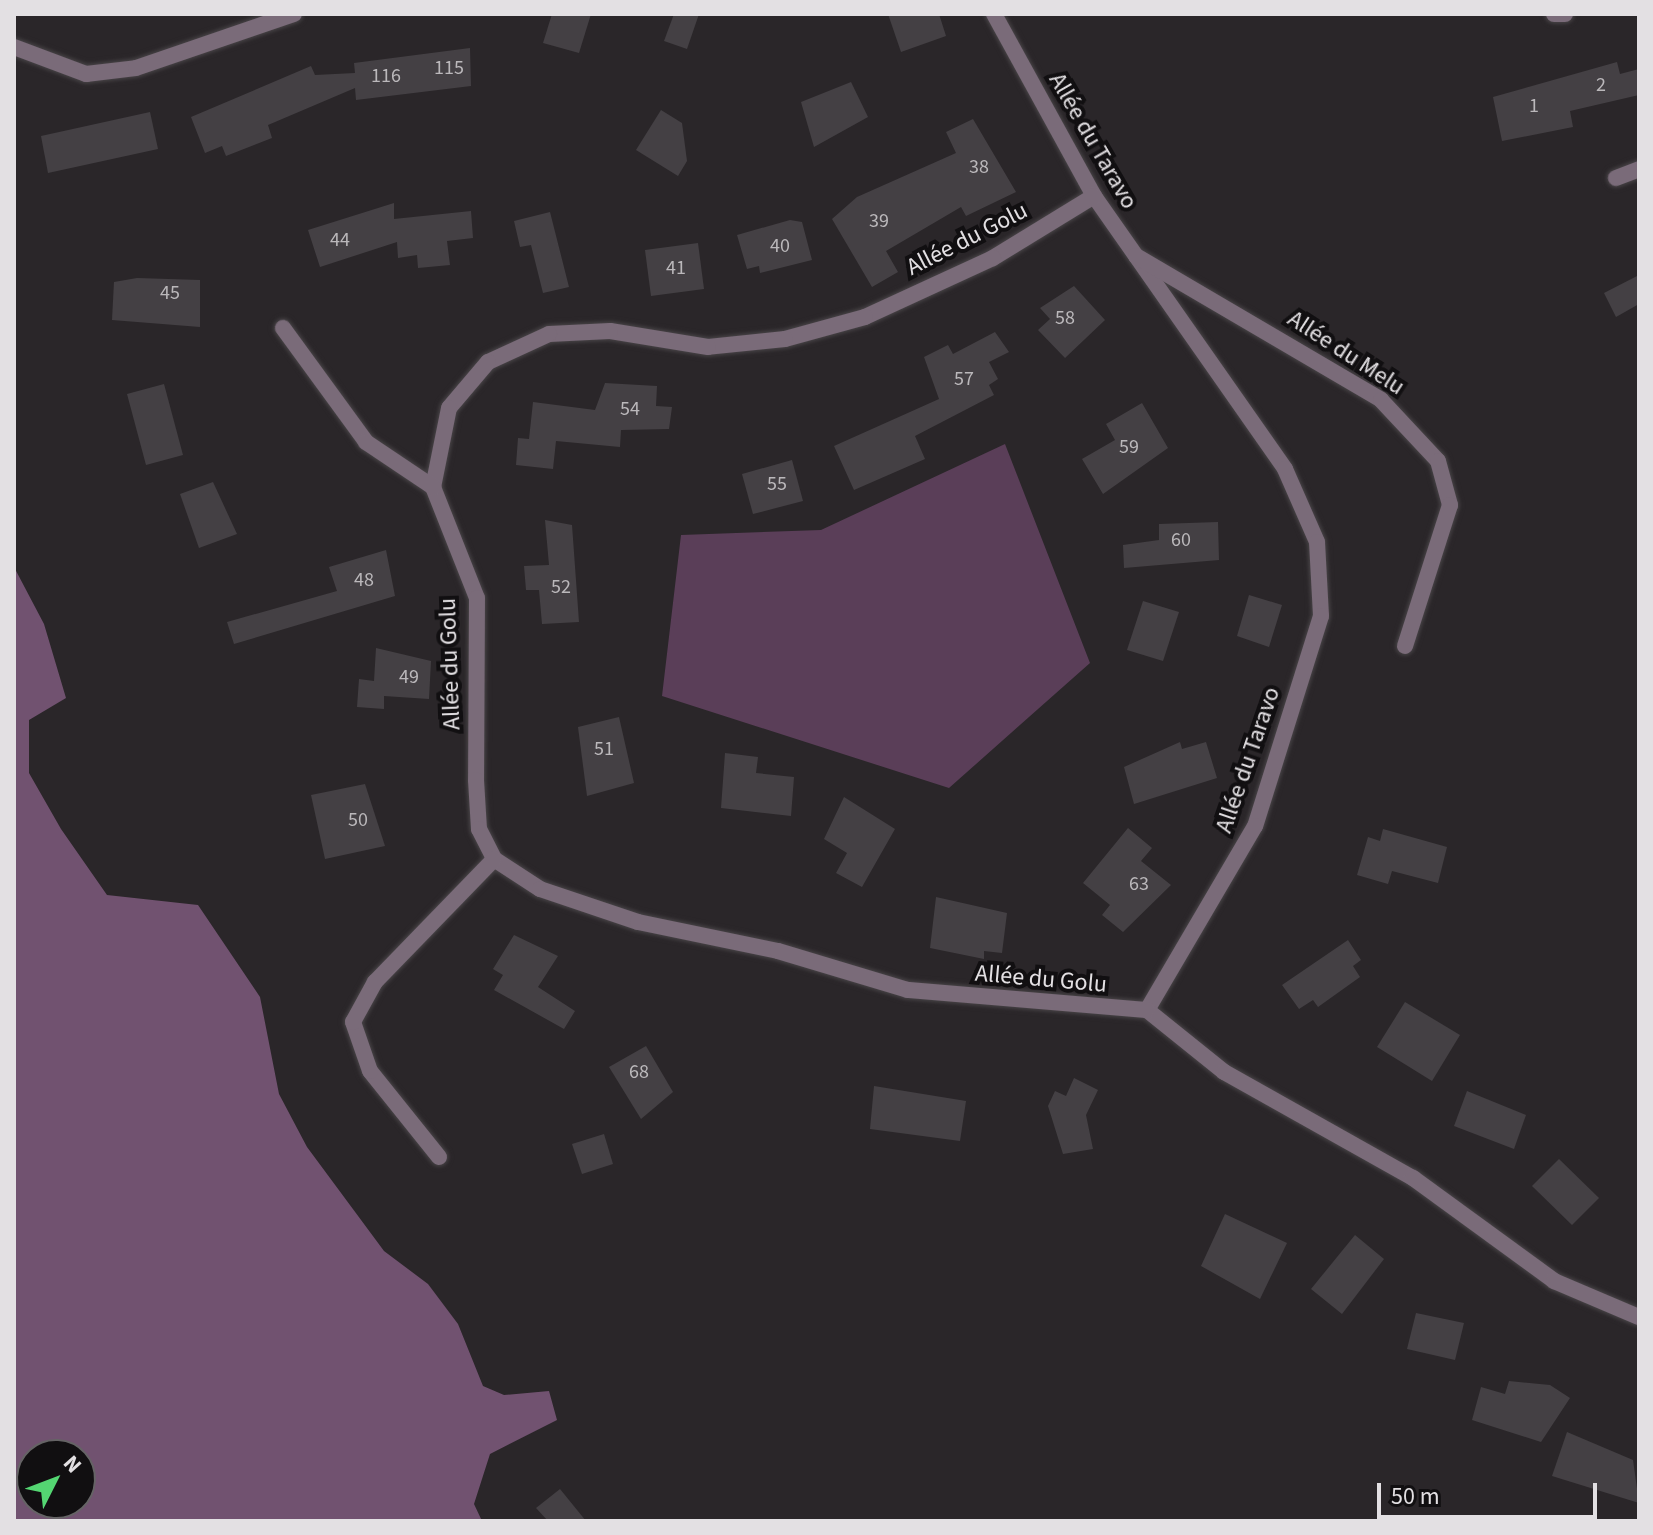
<!DOCTYPE html>
<html>
<head>
<meta charset="utf-8">
<style>
	body { margin:0 }
	#map { position:relative; width:1653px; height:1535px; overflow:hidden; background:#2a2629; font-family:"Source Sans 3",sans-serif }
	div>[style] { position:absolute }
	.green>* { inset:0; background:#5a3e58 }
	.forest>* { inset:0; background:#715270 }
	.building>* { inset:0; background:#444044 }
	.roads { filter:drop-shadow(0 0 2px #484447) drop-shadow(0 0 2px #484447) }
	.minor>* { height:16px; margin:-8px; padding:0 8px; transform-origin:8px; border-radius:8px; background:#7a6b79 }
	span { translate:-50% -50%; white-space:nowrap; text-align:center; line-height:1.15; -webkit-text-stroke:8px #110f11; paint-order:stroke }
	.number-label { font-size:20px; color:#bbb8bb }
	.number-label span { -webkit-text-stroke-width:0 }
	.street-label { font-size:24px; color:#e3e0e3 }
	.frame { position:absolute; inset:0; border:16px solid #e3e0e3; pointer-events:none }
	.north { position:absolute; left:16px; top:1439px; width:80px; height:80px; box-sizing:border-box; background:#110f11; border:2px solid #656365; border-radius:50%; rotate:48deg; font-size:22px; font-weight:700; line-height:32px; text-align:center; color:#e3e0e3 }
	.north::after { content:''; display:block; margin:auto; width:28px; height:36px; background:#54d672; clip-path:polygon(50% 0,100% 100%,50% 72%,0 100%) }
	.scale { position:absolute; left:1377px; top:1483px; width:220px; height:36px; box-sizing:border-box; border:4px solid #e3e0e3; border-top:0; padding-left:10px; font-size:24px; line-height:28px; white-space:nowrap; color:#e3e0e3; -webkit-text-stroke:6px #110f11; paint-order:stroke }
</style>
</head>
<body>
<div id="map">
	<div class="green">
		<div style="clip-path:polygon(1005px 444px,1090px 663px,949px 788px,662px 696px,681px 535px,821px 530px)"></div>
	</div>
	<div class="forest">
		<div style="clip-path:polygon(evenodd,14px 567px,44px 624px,66px 698px,29px 720px,29px 773px,61px 829px,107px 895px,198px 905px,260px 997px,279px 1094px,307px 1147px,384px 1251px,428px 1284px,458px 1324px,483px 1386px,504px 1395px,549px 1391px,557px 1420px,490px 1454px,474px 1504px,482px 1521px,14px 1521px,14px 567px,32px 1455px,80px 1455px,80px 1503px,32px 1503px,32px 1455px)"></div>
	</div>
	<div class="building">
		<div style="clip-path:polygon(552px 14px,591px 14px,579px 53px,543px 43px)"></div>
		<div style="clip-path:polygon(674px 14px,699px 14px,687px 49px,664px 41px)"></div>
		<div style="clip-path:polygon(888px 14px,939px 14px,946px 36px,901px 52px)"></div>
		<div style="clip-path:polygon(470px 48px,471px 86px,356px 100px,355px 88px,268px 125px,272px 138px,226px 156px,222px 146px,205px 153px,191px 117px,311px 66px,315px 75px,355px 73px,354px 63px)"></div>
		<div style="clip-path:polygon(1617px 62px,1620px 74px,1639px 69px,1639px 95px,1570px 111px,1573px 127px,1502px 141px,1493px 97px)"></div>
		<div style="clip-path:polygon(851px 82px,868px 117px,814px 147px,801px 102px)"></div>
		<div style="clip-path:polygon(661px 110px,682px 123px,687px 161px,678px 176px,636px 150px)"></div>
		<div style="clip-path:polygon(150px 112px,158px 149px,48px 173px,41px 136px)"></div>
		<div style="clip-path:polygon(973px 119px,1016px 192px,966px 216px,961px 207px,886px 251px,898px 272px,872px 287px,832px 219px,857px 197px,956px 153px,946px 132px)"></div>
		<div style="clip-path:polygon(394px 203px,394px 219px,471px 211px,473px 238px,447px 241px,450px 265px,418px 268px,417px 255px,398px 258px,397px 242px,320px 267px,308px 230px)"></div>
		<div style="clip-path:polygon(550px 212px,569px 287px,543px 293px,531px 245px,520px 247px,514px 221px)"></div>
		<div style="clip-path:polygon(790px 220px,802px 222px,812px 260px,760px 273px,759px 266px,747px 269px,737px 235px)"></div>
		<div style="clip-path:polygon(698px 243px,704px 289px,651px 296px,645px 250px)"></div>
		<div style="clip-path:polygon(1639px 275px,1639px 304px,1616px 317px,1604px 293px)"></div>
		<div style="clip-path:polygon(137px 278px,200px 280px,200px 327px,112px 320px,114px 282px)"></div>
		<div style="clip-path:polygon(1074px 286px,1105px 320px,1065px 358px,1038px 330px,1050px 319px,1040px 308px)"></div>
		<div style="clip-path:polygon(995px 332px,1009px 352px,989px 362px,998px 379px,989px 385px,994px 395px,915px 436px,925px 459px,854px 490px,834px 446px,939px 399px,924px 357px,948px 345px,953px 354px)"></div>
		<div style="clip-path:polygon(605px 383px,657px 386px,656px 406px,672px 407px,669px 429px,621px 430px,620px 447px,556px 441px,553px 469px,516px 465px,518px 438px,529px 439px,533px 402px,595px 410px)"></div>
		<div style="clip-path:polygon(164px 384px,183px 455px,146px 465px,127px 394px)"></div>
		<div style="clip-path:polygon(1142px 403px,1168px 448px,1103px 494px,1082px 459px,1115px 440px,1106px 424px)"></div>
		<div style="clip-path:polygon(792px 460px,803px 501px,753px 514px,742px 474px)"></div>
		<div style="clip-path:polygon(213px 482px,237px 534px,199px 548px,180px 494px)"></div>
		<div style="clip-path:polygon(545px 520px,572px 525px,579px 622px,542px 624px,539px 590px,526px 590px,524px 566px,549px 565px)"></div>
		<div style="clip-path:polygon(1218px 522px,1219px 560px,1124px 568px,1123px 545px,1159px 540px,1159px 524px)"></div>
		<div style="clip-path:polygon(386px 550px,395px 596px,234px 644px,227px 622px,337px 591px,329px 567px)"></div>
		<div style="clip-path:polygon(1249px 595px,1282px 605px,1269px 647px,1237px 636px)"></div>
		<div style="clip-path:polygon(1143px 601px,1179px 612px,1163px 661px,1127px 650px)"></div>
		<div style="clip-path:polygon(376px 648px,431px 661px,429px 699px,384px 696px,384px 709px,357px 707px,359px 679px,374px 681px)"></div>
		<div style="clip-path:polygon(619px 717px,634px 783px,587px 796px,578px 727px)"></div>
		<div style="clip-path:polygon(1180px 742px,1182px 749px,1206px 742px,1217px 778px,1134px 804px,1124px 767px)"></div>
		<div style="clip-path:polygon(725px 753px,758px 757px,756px 773px,794px 777px,791px 816px,721px 808px)"></div>
		<div style="clip-path:polygon(365px 784px,385px 846px,325px 859px,311px 795px)"></div>
		<div style="clip-path:polygon(844px 797px,895px 829px,862px 887px,836px 873px,847px 853px,824px 839px)"></div>
		<div style="clip-path:polygon(1128px 828px,1152px 848px,1141px 861px,1171px 885px,1123px 932px,1102px 915px,1110px 905px,1083px 883px)"></div>
		<div style="clip-path:polygon(1383px 829px,1447px 847px,1438px 883px,1392px 871px,1388px 884px,1357px 875px,1368px 837px,1380px 841px)"></div>
		<div style="clip-path:polygon(936px 897px,1007px 913px,1002px 953px,984px 951px,984px 959px,930px 948px)"></div>
		<div style="clip-path:polygon(514px 935px,558px 956px,538px 987px,575px 1011px,564px 1029px,494px 990px,503px 975px,493px 969px)"></div>
		<div style="clip-path:polygon(1348px 940px,1361px 960px,1353px 966px,1360px 977px,1318px 1007px,1313px 1000px,1299px 1009px,1282px 985px)"></div>
		<div style="clip-path:polygon(1405px 1002px,1460px 1035px,1432px 1081px,1377px 1047px)"></div>
		<div style="clip-path:polygon(646px 1046px,673px 1092px,641px 1119px,609px 1067px)"></div>
		<div style="clip-path:polygon(1074px 1078px,1098px 1090px,1086px 1115px,1093px 1149px,1063px 1154px,1048px 1106px,1055px 1091px,1066px 1096px)"></div>
		<div style="clip-path:polygon(874px 1086px,966px 1101px,960px 1141px,870px 1129px)"></div>
		<div style="clip-path:polygon(1467px 1091px,1526px 1115px,1514px 1149px,1454px 1126px)"></div>
		<div style="clip-path:polygon(604px 1134px,613px 1164px,582px 1174px,572px 1144px)"></div>
		<div style="clip-path:polygon(1559px 1159px,1599px 1198px,1572px 1225px,1532px 1186px)"></div>
		<div style="clip-path:polygon(1225px 1214px,1287px 1243px,1260px 1299px,1201px 1266px)"></div>
		<div style="clip-path:polygon(1355px 1235px,1384px 1259px,1342px 1314px,1311px 1289px)"></div>
		<div style="clip-path:polygon(1416px 1313px,1464px 1323px,1455px 1360px,1407px 1349px)"></div>
		<div style="clip-path:polygon(1509px 1381px,1550px 1385px,1570px 1398px,1541px 1442px,1472px 1420px,1481px 1387px,1505px 1394px)"></div>
		<div style="clip-path:polygon(1567px 1432px,1633px 1460px,1639px 1503px,1552px 1476px)"></div>
		<div style="clip-path:polygon(560px 1489px,586px 1521px,548px 1521px,536px 1508px)"></div>
	</div>
	<div class="roads">
		<div class="minor">
			<div style="left:994px;top:14px;width:208px;rotate:61.2deg"></div>
			<div style="left:1094px;top:196px;width:333px;rotate:55deg"></div>
			<div style="left:1285px;top:469px;width:80px;rotate:66.3deg"></div>
			<div style="left:1317px;top:542px;width:74px;rotate:86.9deg"></div>
			<div style="left:1321px;top:616px;width:220px;rotate:107.4deg"></div>
			<div style="left:1255px;top:826px;width:213px;rotate:120.4deg"></div>
			<div style="left:1147px;top:1010px;width:99px;rotate:38.8deg"></div>
			<div style="left:1224px;top:1072px;width:217px;rotate:29.3deg"></div>
			<div style="left:1413px;top:1178px;width:175px;rotate:36.1deg"></div>
			<div style="left:1554px;top:1281px;width:92px;rotate:23deg"></div>
			<div style="left:1554px;top:14px;width:11px"></div>
			<div style="left:14px;top:47px;width:77px;rotate:20.6deg"></div>
			<div style="left:86px;top:74px;width:50px;rotate:-6.8deg"></div>
			<div style="left:136px;top:68px;width:167px;rotate:-18.9deg"></div>
			<div style="left:1616px;top:178px;width:25px;rotate:-21deg"></div>
			<div style="left:1094px;top:196px;width:119px;rotate:148.5deg"></div>
			<div style="left:993px;top:258px;width:141px;rotate:155.3deg"></div>
			<div style="left:865px;top:317px;width:83px;rotate:164.6deg"></div>
			<div style="left:785px;top:339px;width:77px;rotate:174.1deg"></div>
			<div style="left:708px;top:347px;width:99px;rotate:-170.7deg"></div>
			<div style="left:610px;top:331px;width:61px;rotate:177.2deg"></div>
			<div style="left:549px;top:334px;width:67px;rotate:155.3deg"></div>
			<div style="left:488px;top:362px;width:60px;rotate:130.3deg"></div>
			<div style="left:449px;top:408px;width:81px;rotate:101.4deg"></div>
			<div style="left:433px;top:487px;width:119px;rotate:68.4deg"></div>
			<div style="left:477px;top:598px;width:182px;rotate:90.3deg"></div>
			<div style="left:476px;top:780px;width:49px;rotate:86.5deg"></div>
			<div style="left:479px;top:829px;width:34px;rotate:63deg"></div>
			<div style="left:494px;top:859px;width:55px;rotate:33.1deg"></div>
			<div style="left:540px;top:889px;width:103px;rotate:18.6deg"></div>
			<div style="left:638px;top:922px;width:143px;rotate:11.7deg"></div>
			<div style="left:778px;top:951px;width:136px;rotate:16.7deg"></div>
			<div style="left:908px;top:990px;width:240px;rotate:4.8deg"></div>
			<div style="left:1136px;top:256px;width:284px;rotate:30.4deg"></div>
			<div style="left:1381px;top:400px;width:83px;rotate:46.9deg"></div>
			<div style="left:1438px;top:461px;width:46px;rotate:74.7deg"></div>
			<div style="left:1450px;top:505px;width:148px;rotate:107.7deg"></div>
			<div style="left:283px;top:328px;width:141px;rotate:53.9deg"></div>
			<div style="left:366px;top:442px;width:81px;rotate:33.9deg"></div>
			<div style="left:439px;top:1157px;width:110px;rotate:-128.7deg"></div>
			<div style="left:370px;top:1071px;width:52px;rotate:-109.1deg"></div>
			<div style="left:353px;top:1022px;width:46px;rotate:-61.2deg"></div>
			<div style="left:375px;top:982px;width:171px;rotate:-45.9deg"></div>
		</div>
	</div>
	<div class="number-label">
		<span style="left:449px;top:68px">115</span>
		<span style="left:386px;top:76px">116</span>
		<span style="left:1601px;top:85px">2</span>
		<span style="left:1534px;top:106px">1</span>
		<span style="left:979px;top:167px">38</span>
		<span style="left:879px;top:221px">39</span>
		<span style="left:340px;top:240px">44</span>
		<span style="left:780px;top:246px">40</span>
		<span style="left:676px;top:268px">41</span>
		<span style="left:170px;top:293px">45</span>
		<span style="left:1065px;top:318px">58</span>
		<span style="left:964px;top:379px">57</span>
		<span style="left:630px;top:409px">54</span>
		<span style="left:1129px;top:447px">59</span>
		<span style="left:777px;top:484px">55</span>
		<span style="left:1181px;top:540px">60</span>
		<span style="left:364px;top:580px">48</span>
		<span style="left:561px;top:587px">52</span>
		<span style="left:409px;top:677px">49</span>
		<span style="left:604px;top:749px">51</span>
		<span style="left:358px;top:820px">50</span>
		<span style="left:1139px;top:884px">63</span>
		<span style="left:639px;top:1072px">68</span>
	</div>
	<div class="street-label">
		<span style="left:1093px;top:141px;rotate:60deg">Allée du Taravo</span>
		<span style="left:967px;top:239px;rotate:-27deg">Allée du Golu</span>
		<span style="left:1346px;top:353px;rotate:33deg">Allée du Melu</span>
		<span style="left:450px;top:664px;rotate:-92deg">Allée du Golu</span>
		<span style="left:1248px;top:760px;rotate:-71deg">Allée du Taravo</span>
		<span style="left:1041px;top:979px;rotate:5deg">Allée du Golu</span>
	</div>
	<div class="frame"></div>
	<div class="north">N</div>
	<div class="scale">50 m</div>
</div>
</body>
</html>
